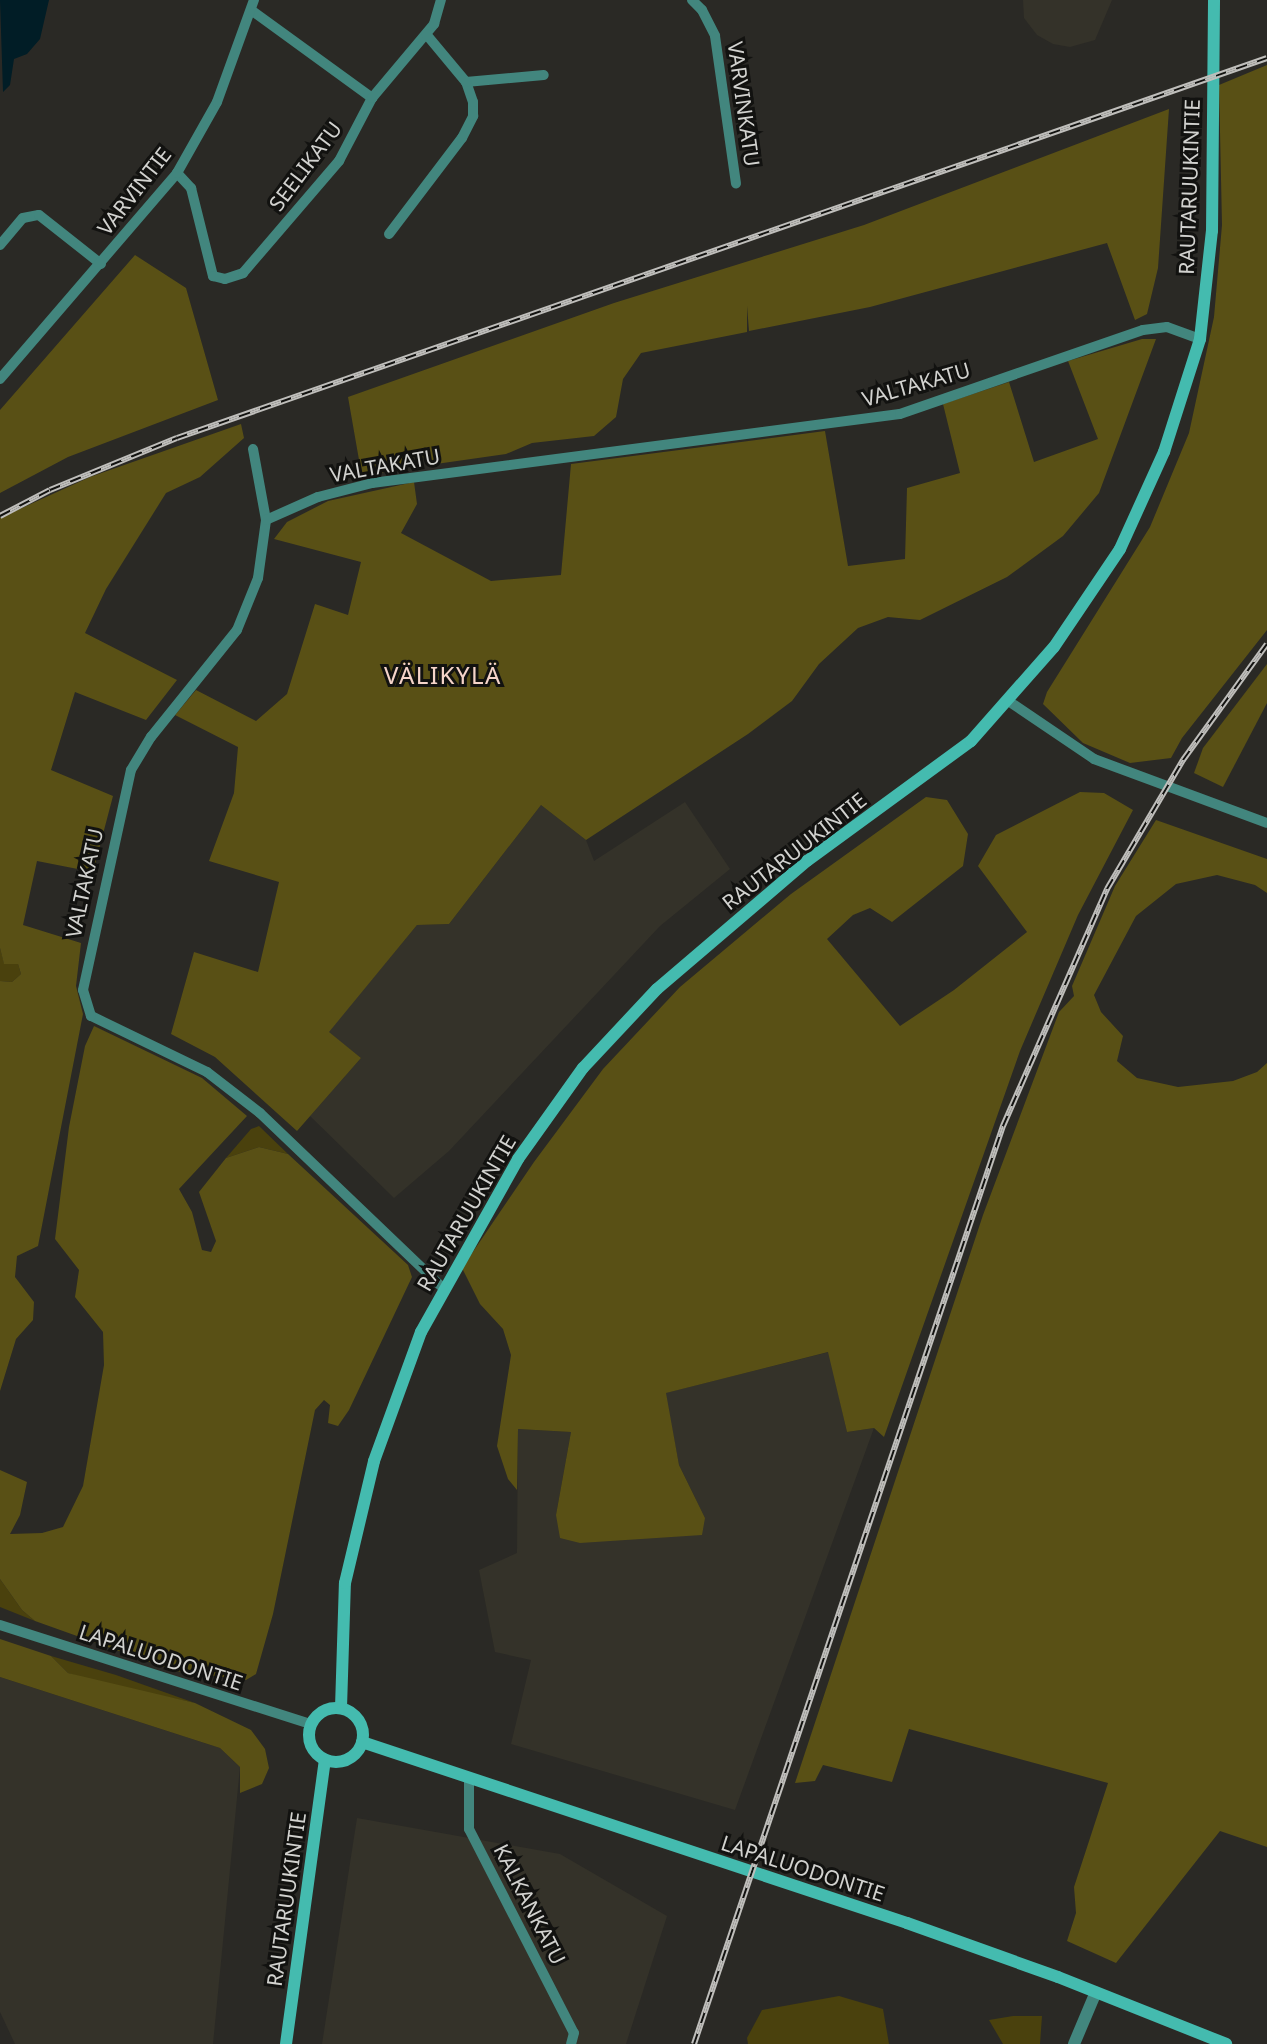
<!DOCTYPE html>
<html>
<head>
<meta charset="utf-8">
<style>
	body { margin:0 }
	#map { position:relative; width:1267px; height:2044px; overflow:hidden; background:#2a2925; font-family:"Noto Sans",sans-serif }
	div>[style] { position:absolute }
	.built>* { inset:0; background:#343229 }
	.green>* { inset:0; background:#4a410d }
	.forest>* { inset:0; background:#595015 }
	.water>* { inset:0; background:#011d26 }
	.minor>* { height:10px; margin:-5px; padding:0 5px; transform-origin:5px; border-radius:5px; background:#42867e }
	.tertiary>* { height:12px; margin:-6px; padding:0 6px; transform-origin:6px; border-radius:6px; background:#42867e }
	.secondary>* { height:12px; margin:-6px; padding:0 6px; transform-origin:6px; border-radius:6px; background:#44bbaf }
	.secondary>.ring { margin:-6px; padding:0; box-sizing:content-box; background:none; border:12px solid #44bbaf; border-radius:50% }
	.rail>* { height:6px; margin-top:-3px; transform-origin:0; background:repeating-linear-gradient(90deg,#121210 0 11px,#bfbebb 0 22px); box-sizing:border-box; border-block:2px solid #bfbebb }
	span { translate:-50% -50%; white-space:nowrap; text-align:center; line-height:1.15; -webkit-text-stroke:6px #121210; paint-order:stroke }
	.street-label { font-size:21px; color:#d2d2cf }
	.quarter-label { font-size:24px; color:#f5d4c9; letter-spacing:1.5px }
</style>
</head>
<body>
<div id="map">
	<div class="built">
		<div style="clip-path:polygon(1023px 0,1112px 0,1095px 40px,1070px 47px,1053px 44px,1037px 35px,1024px 18px)"></div>
		<div style="clip-path:polygon(685px 802px,730px 869px,660px 926px,449px 1151px,394px 1198px,310px 1116px,361px 1058px,328px 1032px,417px 925px,449px 924px,541px 805px,586px 840px,594px 861px)"></div>
		<div style="clip-path:polygon(829px 1352px,847px 1432px,874px 1428px,735px 1810px,511px 1744px,531px 1660px,495px 1652px,479px 1570px,517px 1553px,518px 1429px,571px 1432px,556px 1515px,705px 1518px,679px 1465px,665px 1393px)"></div>
		<div style="clip-path:polygon(0 1677px,220px 1748px,240px 1767px,213px 2044px,15px 2044px,0 2012px)"></div>
		<div style="clip-path:polygon(357px 1818px,560px 1854px,667px 1916px,626px 2044px,322px 2044px)"></div>
	</div>
	<div class="green">
		<div style="clip-path:polygon(0 948px,4px 963px,18px 964px,21px 974px,12px 982px,0 981px)"></div>
		<div style="clip-path:polygon(259px 1126px,288px 1154px,259px 1147px,226px 1158px,251px 1129px)"></div>
		<div style="clip-path:polygon(0 1579px,22px 1610px,35px 1621px,0 1607px)"></div>
		<div style="clip-path:polygon(51px 1656px,116px 1675px,195px 1703px,93px 1681px,68px 1673px)"></div>
		<div style="clip-path:polygon(839px 1996px,883px 2009px,889px 2044px,748px 2044px,747px 2038px,762px 2010px)"></div>
		<div style="clip-path:polygon(1013px 2016px,1042px 2016px,1040px 2044px,1003px 2044px,989px 2020px)"></div>
	</div>
	<div class="forest">
		<div style="clip-path:polygon(1267px 65px,1267px 630px,1182px 738px,1171px 758px,1130px 763px,1083px 743px,1043px 704px,1047px 692px,1150px 527px,1189px 433px,1214px 317px,1222px 225px,1219px 85px)"></div>
		<div style="clip-path:polygon(1169px 109px,1158px 268px,1147px 314px,1135px 320px,1107px 243px,870px 307px,749px 331px,747px 306px,747px 332px,641px 353px,623px 379px,616px 417px,594px 436px,532px 443px,506px 454px,429px 465px,420px 453px,397px 469px,362px 477px,348px 397px,614px 303px,864px 225px)"></div>
		<div style="clip-path:polygon(135px 255px,186px 288px,218px 400px,68px 457px,0 493px,0 410px)"></div>
		<div style="clip-path:polygon(1142px 339px,1156px 339px,1099px 493px,1063px 536px,1007px 577px,920px 620px,888px 617px,858px 628px,819px 664px,792px 701px,748px 734px,586px 840px,541px 805px,449px 924px,417px 925px,329px 1032px,361px 1058px,297px 1131px,215px 1057px,171px 1034px,194px 952px,258px 972px,279px 882px,209px 861px,234px 793px,238px 747px,175px 715px,196px 690px,256px 721px,287px 694px,315px 604px,348px 615px,361px 562px,274px 539px,287px 522px,328px 501px,414px 482px,417px 504px,401px 533px,491px 581px,561px 575px,571px 464px,825px 431px,848px 566px,905px 559px,907px 488px,960px 473px,943px 404px,1009px 382px,1034px 462px,1098px 439px,1068px 361px)"></div>
		<div style="clip-path:polygon(241px 424px,244px 438px,200px 477px,166px 493px,106px 589px,85px 633px,177px 680px,146px 720px,75px 692px,51px 770px,113px 796px,93px 872px,37px 861px,23px 925px,81px 943px,76px 986px,83px 1014px,38px 1246px,17px 1256px,15px 1277px,34px 1302px,33px 1320px,16px 1339px,0 1391px,0 981px,12px 982px,21px 974px,18px 964px,4px 964px,0 948px,0 518px,90px 477px)"></div>
		<div style="clip-path:polygon(1267px 664px,1267px 703px,1223px 787px,1194px 773px,1203px 748px)"></div>
		<div style="clip-path:polygon(1080px 792px,1104px 793px,1133px 810px,1078px 915px,1020px 1051px,884px 1437px,874px 1428px,847px 1432px,828px 1352px,666px 1393px,679px 1465px,705px 1518px,702px 1535px,580px 1543px,560px 1538px,556px 1515px,571px 1432px,518px 1429px,517px 1490px,508px 1479px,497px 1446px,511px 1355px,503px 1329px,480px 1304px,462px 1268px,534px 1162px,603px 1069px,680px 987px,791px 894px,926px 797px,947px 800px,968px 834px,963px 866px,892px 922px,870px 908px,853px 915px,827px 939px,900px 1026px,954px 990px,1027px 932px,978px 866px,996px 835px)"></div>
		<div style="clip-path:polygon(1156px 820px,1267px 859px,1267px 893px,1255px 885px,1217px 875px,1176px 884px,1136px 916px,1094px 995px,1101px 1012px,1123px 1036px,1117px 1061px,1137px 1078px,1178px 1087px,1233px 1081px,1257px 1072px,1267px 1063px,1267px 1847px,1220px 1831px,1116px 1963px,1067px 1941px,1076px 1913px,1074px 1887px,1108px 1783px,909px 1729px,892px 1782px,823px 1765px,815px 1781px,795px 1783px,983px 1215px,1059px 1012px,1074px 996px,1072px 986px,1115px 886px)"></div>
		<div style="clip-path:polygon(94px 1026px,202px 1078px,247px 1116px,179px 1189px,192px 1212px,202px 1250px,211px 1252px,216px 1241px,199px 1192px,226px 1158px,259px 1147px,288px 1154px,408px 1265px,412px 1277px,349px 1410px,338px 1426px,328px 1423px,330px 1405px,324px 1400px,315px 1410px,273px 1614px,256px 1674px,246px 1680px,175px 1671px,35px 1621px,22px 1610px,0 1579px,0 1470px,27px 1482px,20px 1515px,10px 1534px,42px 1533px,63px 1527px,83px 1486px,104px 1365px,103px 1332px,75px 1297px,79px 1270px,55px 1239px,69px 1127px,85px 1046px)"></div>
		<div style="clip-path:polygon(0 1639px,51px 1656px,68px 1673px,195px 1703px,251px 1730px,265px 1749px,269px 1768px,262px 1784px,240px 1793px,240px 1767px,220px 1748px,0 1677px)"></div>
	</div>
	<div class="water">
		<div style="clip-path:polygon(0 0,49px 0,40px 39px,27px 54px,14px 59px,10px 85px,3px 92px)"></div>
	</div>
	<div class="minor">
		<div style="left:692px;top:0;width:14px;rotate:45deg"></div>
		<div style="left:702px;top:10px;width:29px;rotate:63deg"></div>
		<div style="left:715px;top:36px;width:149px;rotate:81.9deg"></div>
		<div style="left:251px;top:10px;width:150px;rotate:36deg"></div>
		<div style="left:466px;top:82px;width:78px;rotate:-5.1deg"></div>
		<div style="left:177px;top:173px;width:21px;rotate:47deg"></div>
		<div style="left:191px;top:188px;width:91px;rotate:76deg"></div>
		<div style="left:213px;top:276px;width:12px;rotate:14deg"></div>
		<div style="left:225px;top:279px;width:19px;rotate:-18deg"></div>
		<div style="left:243px;top:273px;width:148px;rotate:-49.4deg"></div>
		<div style="left:339px;top:161px;width:71px;rotate:-62.4deg"></div>
		<div style="left:372px;top:98px;width:97px;rotate:-50deg"></div>
		<div style="left:434px;top:24px;width:25px;rotate:-74deg"></div>
		<div style="left:389px;top:234px;width:121px;rotate:-52.8deg"></div>
		<div style="left:462px;top:138px;width:25px;rotate:-63deg"></div>
		<div style="left:473px;top:116px;width:14px;rotate:-90deg"></div>
		<div style="left:473px;top:102px;width:21px;rotate:-109deg"></div>
		<div style="left:466px;top:82px;width:62px;rotate:-129.8deg"></div>
		<div style="left:0;top:245px;width:35px;rotate:-50deg"></div>
		<div style="left:23px;top:218px;width:16px;rotate:-11deg"></div>
		<div style="left:39px;top:215px;width:79px;rotate:38.3deg"></div>
		<div style="left:0;top:379px;width:272px;rotate:-49.3deg"></div>
		<div style="left:177px;top:173px;width:81px;rotate:-60.6deg"></div>
		<div style="left:217px;top:102px;width:109px;rotate:-70.1deg"></div>
		<div style="left:253px;top:449px;width:72px;rotate:79.6deg"></div>
		<div style="left:1007px;top:700px;width:105px;rotate:34.1deg"></div>
		<div style="left:1094px;top:759px;width:184px;rotate:20.3deg"></div>
		<div style="left:443px;top:1288px;width:253px;rotate:-136.3deg"></div>
		<div style="left:260px;top:1113px;width:67px;rotate:-142.3deg"></div>
		<div style="left:207px;top:1072px;width:129px;rotate:-154.2deg"></div>
		<div style="left:91px;top:1016px;width:27px;rotate:-107deg"></div>
		<div style="left:83px;top:990px;width:225px;rotate:-77.7deg"></div>
		<div style="left:131px;top:770px;width:39px;rotate:-59deg"></div>
		<div style="left:151px;top:737px;width:137px;rotate:-51.2deg"></div>
		<div style="left:237px;top:630px;width:56px;rotate:-68deg"></div>
		<div style="left:258px;top:578px;width:59px;rotate:-82.1deg"></div>
		<div style="left:266px;top:520px;width:57px;rotate:-23.9deg"></div>
		<div style="left:318px;top:497px;width:56px;rotate:-14.5deg"></div>
		<div style="left:372px;top:483px;width:532px;rotate:-7.45deg"></div>
		<div style="left:900px;top:414px;width:257px;rotate:-19.1deg"></div>
		<div style="left:1143px;top:330px;width:24px;rotate:-7deg"></div>
		<div style="left:1167px;top:327px;width:35px;rotate:20deg"></div>
		<div style="left:0;top:1625px;width:325px;rotate:17.7deg"></div>
		<div style="left:469px;top:1778px;width:51px;rotate:90deg"></div>
		<div style="left:469px;top:1829px;width:229px;rotate:62.8deg"></div>
		<div style="left:574px;top:2033px;width:11px;rotate:105deg"></div>
	</div>
	<div class="tertiary">
		<div style="left:1074px;top:2044px;width:56px;rotate:-67.1deg"></div>
	</div>
	<div class="secondary">
		<div class="ring" style="left:309px;top:1708px;width:42px;height:42px"></div>
		<div style="left:341px;top:1708px;width:125px;rotate:-88.2deg"></div>
		<div style="left:345px;top:1583px;width:125px;rotate:-76.6deg"></div>
		<div style="left:374px;top:1461px;width:137px;rotate:-70deg"></div>
		<div style="left:421px;top:1332px;width:198px;rotate:-60.7deg"></div>
		<div style="left:518px;top:1159px;width:112px;rotate:-54.5deg"></div>
		<div style="left:583px;top:1068px;width:108px;rotate:-46.9deg"></div>
		<div style="left:657px;top:989px;width:197px;rotate:-40.5deg"></div>
		<div style="left:807px;top:861px;width:203px;rotate:-36.2deg"></div>
		<div style="left:971px;top:741px;width:125px;rotate:-48.6deg"></div>
		<div style="left:1054px;top:647px;width:118px;rotate:-56deg"></div>
		<div style="left:1120px;top:549px;width:107px;rotate:-65.6deg"></div>
		<div style="left:1164px;top:452px;width:119px;rotate:-72.3deg"></div>
		<div style="left:1200px;top:339px;width:109px;rotate:-83.7deg"></div>
		<div style="left:1212px;top:231px;width:231px;rotate:-89.5deg"></div>
		<div style="left:362px;top:1742px;width:574px;rotate:18.37deg"></div>
		<div style="left:907px;top:1923px;width:160px;rotate:19.7deg"></div>
		<div style="left:1058px;top:1977px;width:181px;rotate:21.7deg"></div>
		<div style="left:286px;top:2044px;width:287px;rotate:-82.2deg"></div>
	</div>
	<div class="rail">
		<div style="left:0;top:516px;width:56px;rotate:-27.5deg"></div>
		<div style="left:50px;top:490px;width:137px;rotate:-22.3deg"></div>
		<div style="left:177px;top:438px;width:1154px;rotate:-19.22deg"></div>
		<div style="left:694px;top:2044px;width:969px;rotate:-71.4deg"></div>
		<div style="left:1003px;top:1126px;width:259px;rotate:-66.3deg"></div>
		<div style="left:1107px;top:889px;width:150px;rotate:-59.5deg"></div>
		<div style="left:1183px;top:760px;width:143px;rotate:-54.1deg"></div>
	</div>
	<div class="street-label">
		<span style="left:744px;top:104px;rotate:82deg">VARVINKATU</span>
		<span style="left:305px;top:166px;rotate:-53deg">SEELIKATU</span>
		<span style="left:1189px;top:187px;rotate:-88deg">RAUTARUUKINTIE</span>
		<span style="left:134px;top:191px;rotate:-52deg">VARVINTIE</span>
		<span style="left:916px;top:384px;rotate:-16deg">VALTAKATU</span>
		<span style="left:385px;top:465px;rotate:-10deg">VALTAKATU</span>
		<span style="left:794px;top:851px;rotate:-38deg">RAUTARUUKINTIE</span>
		<span style="left:84px;top:883px;rotate:-78deg">VALTAKATU</span>
		<span style="left:466px;top:1213px;rotate:-60deg">RAUTARUUKINTIE</span>
		<span style="left:161px;top:1657px;rotate:18deg">LAPALUODONTIE</span>
		<span style="left:803px;top:1868px;rotate:18deg">LAPALUODONTIE</span>
		<span style="left:286px;top:1899px;rotate:-82deg">RAUTARUUKINTIE</span>
		<span style="left:530px;top:1904px;rotate:63deg">KALKANKATU</span>
	</div>
	<div class="quarter-label">
		<span style="left:443px;top:675px">VÄLIKYLÄ</span>
	</div>
</div>
</body>
</html>
